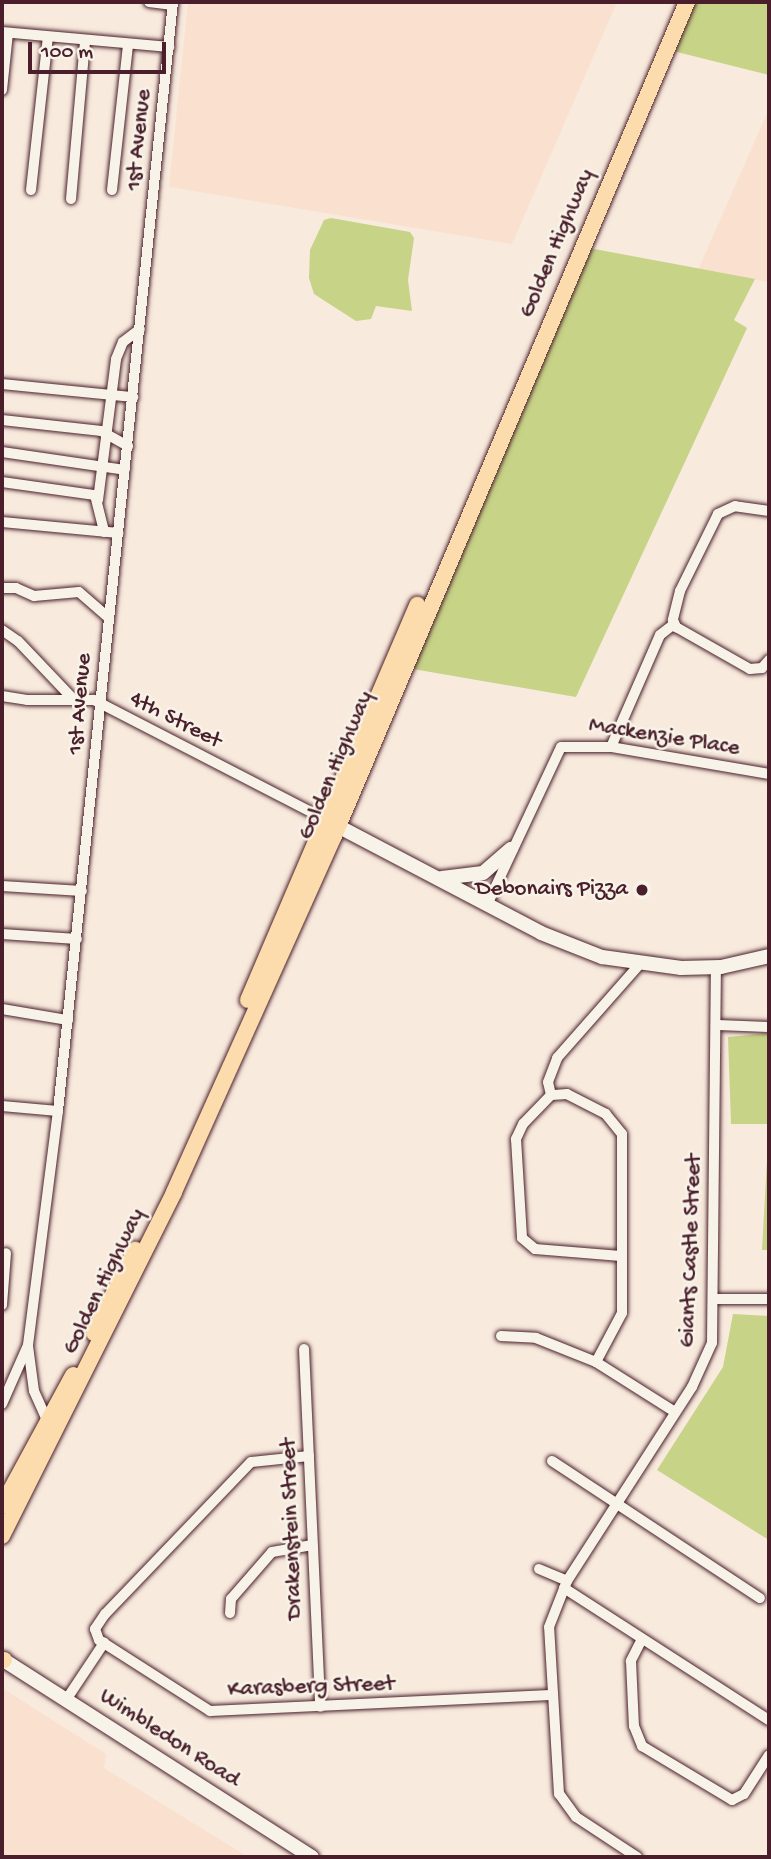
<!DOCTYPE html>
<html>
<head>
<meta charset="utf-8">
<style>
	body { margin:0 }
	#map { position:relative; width:771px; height:1859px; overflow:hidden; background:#f8eadd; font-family:"Gochi Hand",sans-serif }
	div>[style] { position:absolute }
	.built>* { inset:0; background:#fae0cf }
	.green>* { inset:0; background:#c7d387 }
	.roads { filter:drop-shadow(0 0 2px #4a1f2b) drop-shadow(0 0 2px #4a1f2b) }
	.street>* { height:10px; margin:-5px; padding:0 5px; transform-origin:5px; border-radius:5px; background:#f7f3e8 }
	.secondary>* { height:14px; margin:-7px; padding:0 7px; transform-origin:7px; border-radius:7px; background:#f7f3e8 }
	.primary>* { height:16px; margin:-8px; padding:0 8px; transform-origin:8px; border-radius:8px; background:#fcdcac }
	.dots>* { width:19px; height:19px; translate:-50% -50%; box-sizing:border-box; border:4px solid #f7f3e8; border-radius:50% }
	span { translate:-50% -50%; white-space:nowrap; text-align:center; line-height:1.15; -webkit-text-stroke:5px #f7f3e8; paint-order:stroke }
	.street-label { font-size:23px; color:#4a1f2b }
	.poi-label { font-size:23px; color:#4a1f2b }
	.right { translate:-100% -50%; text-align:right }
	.frame { position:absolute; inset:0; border:4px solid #4a1f2b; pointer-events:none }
	.scale { position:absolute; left:28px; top:42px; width:138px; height:32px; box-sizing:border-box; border:4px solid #4a1f2b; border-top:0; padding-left:9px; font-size:21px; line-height:24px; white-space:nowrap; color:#4a1f2b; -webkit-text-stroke:5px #f7f3e8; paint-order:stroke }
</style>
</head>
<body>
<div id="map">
	<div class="built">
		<div style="clip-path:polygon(188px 2px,617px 2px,512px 244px,169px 187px)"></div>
		<div style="clip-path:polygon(769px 109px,769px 282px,698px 270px)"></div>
		<div style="clip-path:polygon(2px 1688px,106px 1754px,104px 1768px,248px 1857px,2px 1857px)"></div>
	</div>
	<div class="green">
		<div style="clip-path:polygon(693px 2px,769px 2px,769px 75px,673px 51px)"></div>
		<div style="clip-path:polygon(331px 218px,410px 232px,414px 238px,408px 280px,412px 311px,376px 306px,371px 319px,356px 321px,314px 294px,309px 278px,310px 250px,324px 220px)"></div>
		<div style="clip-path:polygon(589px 248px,755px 279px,734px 320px,747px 328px,576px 697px,413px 669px)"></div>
		<div style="clip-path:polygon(769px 1033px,769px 1250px,762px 1250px,769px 1124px,731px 1124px,728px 1037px)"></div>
		<div style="clip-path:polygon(733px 1314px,769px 1316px,769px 1540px,657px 1470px,723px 1367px)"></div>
	</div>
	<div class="roads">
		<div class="street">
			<div style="left:149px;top:2px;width:24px;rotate:7deg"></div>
			<div style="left:2px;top:32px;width:168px;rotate:5.1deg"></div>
			<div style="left:2px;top:90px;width:57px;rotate:-84deg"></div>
			<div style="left:31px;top:190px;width:154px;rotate:-83.7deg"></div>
			<div style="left:112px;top:190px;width:146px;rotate:-83.7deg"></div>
			<div style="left:71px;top:199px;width:159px;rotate:-84.9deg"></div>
			<div style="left:2px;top:384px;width:132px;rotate:5.7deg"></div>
			<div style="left:2px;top:420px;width:100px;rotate:6.3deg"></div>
			<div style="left:101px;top:431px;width:31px;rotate:29deg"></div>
			<div style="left:2px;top:452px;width:124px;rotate:8.3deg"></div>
			<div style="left:2px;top:482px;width:94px;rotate:8deg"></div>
			<div style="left:95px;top:495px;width:38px;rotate:76deg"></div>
			<div style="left:98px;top:500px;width:142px;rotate:-82.7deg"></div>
			<div style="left:116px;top:359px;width:18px;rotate:-68deg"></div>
			<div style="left:123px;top:342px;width:21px;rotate:-37deg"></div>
			<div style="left:769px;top:511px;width:34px;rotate:-172deg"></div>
			<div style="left:735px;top:506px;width:19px;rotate:155deg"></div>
			<div style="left:718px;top:514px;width:86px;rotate:116.3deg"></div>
			<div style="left:680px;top:591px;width:30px;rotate:104deg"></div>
			<div style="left:673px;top:620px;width:8px;rotate:67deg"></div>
			<div style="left:676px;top:627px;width:85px;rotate:29.6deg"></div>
			<div style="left:750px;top:669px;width:12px;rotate:-5deg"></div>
			<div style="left:762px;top:668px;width:11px;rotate:-49deg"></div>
			<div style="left:2px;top:522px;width:117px;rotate:5.4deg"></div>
			<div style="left:2px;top:588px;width:14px"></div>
			<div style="left:16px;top:588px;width:20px;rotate:24deg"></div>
			<div style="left:34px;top:596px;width:45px;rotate:-5.1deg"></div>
			<div style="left:79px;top:592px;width:40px;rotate:41deg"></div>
			<div style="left:2px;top:630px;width:19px;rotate:35deg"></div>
			<div style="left:18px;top:641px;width:79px;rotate:46.5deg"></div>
			<div style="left:2px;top:696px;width:25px;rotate:9deg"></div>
			<div style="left:27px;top:700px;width:67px"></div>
			<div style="left:94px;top:700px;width:258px;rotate:27.3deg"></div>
			<div style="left:611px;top:747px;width:122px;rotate:-66.4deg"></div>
			<div style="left:660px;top:635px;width:18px;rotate:-38deg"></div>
			<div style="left:2px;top:886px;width:80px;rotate:3.6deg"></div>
			<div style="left:487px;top:905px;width:174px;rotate:-64.9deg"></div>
			<div style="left:561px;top:747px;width:50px"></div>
			<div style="left:611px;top:747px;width:160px;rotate:9.7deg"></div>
			<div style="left:2px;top:934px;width:75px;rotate:3.8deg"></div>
			<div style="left:2px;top:1009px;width:67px;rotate:9.5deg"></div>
			<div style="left:717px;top:1025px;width:52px;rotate:2.2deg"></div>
			<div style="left:551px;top:1095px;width:13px;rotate:-103deg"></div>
			<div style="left:548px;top:1082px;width:26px;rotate:-69deg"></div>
			<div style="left:557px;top:1058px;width:124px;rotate:-48.6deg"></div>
			<div style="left:2px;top:1106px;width:56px;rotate:5.1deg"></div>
			<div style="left:714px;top:1299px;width:55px"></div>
			<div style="left:2px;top:1305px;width:52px;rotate:-85.6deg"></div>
			<div style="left:501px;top:1336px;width:35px;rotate:3deg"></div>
			<div style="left:536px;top:1338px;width:65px;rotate:21.8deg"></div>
			<div style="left:596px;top:1362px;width:93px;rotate:32.3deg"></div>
			<div style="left:28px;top:1346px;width:45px;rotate:82.4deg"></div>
			<div style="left:34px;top:1391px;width:34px;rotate:66deg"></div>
			<div style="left:304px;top:1349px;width:358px;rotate:87.4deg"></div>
			<div style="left:596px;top:1362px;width:55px;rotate:-62deg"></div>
			<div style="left:622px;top:1313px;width:179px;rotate:-90deg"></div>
			<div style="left:622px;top:1134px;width:26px;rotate:-129deg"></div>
			<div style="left:606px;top:1114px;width:44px;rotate:-152.9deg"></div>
			<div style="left:567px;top:1094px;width:16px;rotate:176deg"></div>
			<div style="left:551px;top:1095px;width:40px;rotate:134deg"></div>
			<div style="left:523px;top:1124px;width:17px;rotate:115deg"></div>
			<div style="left:516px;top:1139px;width:99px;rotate:86.5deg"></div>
			<div style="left:522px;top:1238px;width:17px;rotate:40deg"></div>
			<div style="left:535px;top:1249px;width:86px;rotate:4.7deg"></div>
			<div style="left:2px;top:1404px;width:64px;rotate:-66.2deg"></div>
			<div style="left:28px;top:1345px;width:236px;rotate:-82.7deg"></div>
			<div style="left:58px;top:1111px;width:1115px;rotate:-84.08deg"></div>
			<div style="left:309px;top:1456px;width:58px;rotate:174.1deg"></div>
			<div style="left:251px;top:1462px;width:211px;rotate:133.8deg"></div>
			<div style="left:105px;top:1614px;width:18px;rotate:124deg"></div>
			<div style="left:95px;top:1629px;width:12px;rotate:70deg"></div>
			<div style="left:99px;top:1640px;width:132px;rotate:32.6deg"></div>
			<div style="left:210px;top:1711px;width:341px;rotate:-2.7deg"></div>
			<div style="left:552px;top:1461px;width:249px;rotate:33.4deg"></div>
			<div style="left:539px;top:1569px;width:30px;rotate:23deg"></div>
			<div style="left:564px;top:1588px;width:244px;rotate:32.8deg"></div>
			<div style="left:230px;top:1613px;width:14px;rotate:-86deg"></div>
			<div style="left:231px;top:1599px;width:62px;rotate:-48.9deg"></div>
			<div style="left:272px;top:1552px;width:41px;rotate:-9.9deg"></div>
			<div style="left:642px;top:1639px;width:25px;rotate:117deg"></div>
			<div style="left:631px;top:1661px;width:65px;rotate:87.4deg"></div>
			<div style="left:634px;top:1726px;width:22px;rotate:68deg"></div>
			<div style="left:642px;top:1746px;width:105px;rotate:31deg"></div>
			<div style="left:732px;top:1800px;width:13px;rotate:-27deg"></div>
			<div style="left:744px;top:1794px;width:46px;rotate:-57.3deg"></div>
			<div style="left:66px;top:1700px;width:69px;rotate:-56.3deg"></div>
			<div style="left:637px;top:1857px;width:73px;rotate:-146.7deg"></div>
			<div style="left:576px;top:1817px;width:29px;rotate:-126deg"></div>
			<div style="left:559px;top:1794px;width:167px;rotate:-93.4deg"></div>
			<div style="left:549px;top:1627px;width:49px;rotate:-68.6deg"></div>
			<div style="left:567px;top:1581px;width:231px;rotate:-57.2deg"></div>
			<div style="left:692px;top:1387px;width:48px;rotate:-65.6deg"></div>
			<div style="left:712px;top:1343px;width:376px;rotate:-89.4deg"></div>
		</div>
		<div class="secondary">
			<div style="left:330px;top:822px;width:238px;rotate:27.7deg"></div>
			<div style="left:541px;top:933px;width:66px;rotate:21.5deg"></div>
			<div style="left:602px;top:957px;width:80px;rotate:7.9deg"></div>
			<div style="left:681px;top:968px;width:40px;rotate:-1.4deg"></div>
			<div style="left:721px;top:967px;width:49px;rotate:-12.9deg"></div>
			<div style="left:442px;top:878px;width:41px;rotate:-7deg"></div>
			<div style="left:483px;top:873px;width:37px;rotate:-41deg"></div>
			<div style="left:2px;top:1659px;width:368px;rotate:32.6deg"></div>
		</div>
		<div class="primary">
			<div style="left:248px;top:1000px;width:430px;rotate:-66.8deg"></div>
			<div style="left:94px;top:1333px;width:93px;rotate:-63.7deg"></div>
			<div style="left:2px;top:1506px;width:149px;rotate:-61.5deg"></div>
			<div style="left:2px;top:1536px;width:385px;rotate:-63.4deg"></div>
			<div style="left:174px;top:1192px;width:390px;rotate:-65.8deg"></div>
			<div style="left:334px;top:836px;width:906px;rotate:-67.06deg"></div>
			<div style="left:2px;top:1660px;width:2px"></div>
		</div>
	</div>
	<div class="dots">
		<div style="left:642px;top:890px;background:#4a1f2b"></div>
	</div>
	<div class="street-label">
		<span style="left:140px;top:140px;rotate:-84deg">1st Avenue</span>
		<span style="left:558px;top:244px;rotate:-67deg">Golden Highway</span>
		<span style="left:81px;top:704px;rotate:-85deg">1st Avenue</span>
		<span style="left:175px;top:721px;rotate:27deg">4th Street</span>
		<span style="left:664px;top:738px;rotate:9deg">Mackenzie Place</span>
		<span style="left:337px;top:766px;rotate:-67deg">Golden Highway</span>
		<span style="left:692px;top:1251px;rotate:-88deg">Giants Castle Street</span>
		<span style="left:105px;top:1282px;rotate:-64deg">Golden Highway</span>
		<span style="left:293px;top:1529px;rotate:-92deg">Drakenstein Street</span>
		<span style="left:311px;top:1688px;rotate:-2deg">Karasberg Street</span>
		<span style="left:169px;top:1739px;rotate:33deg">Wimbledon Road</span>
	</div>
	<div class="poi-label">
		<span class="right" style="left:628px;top:890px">Debonairs Pizza</span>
	</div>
	<div class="frame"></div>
	<div class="scale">100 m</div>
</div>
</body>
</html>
